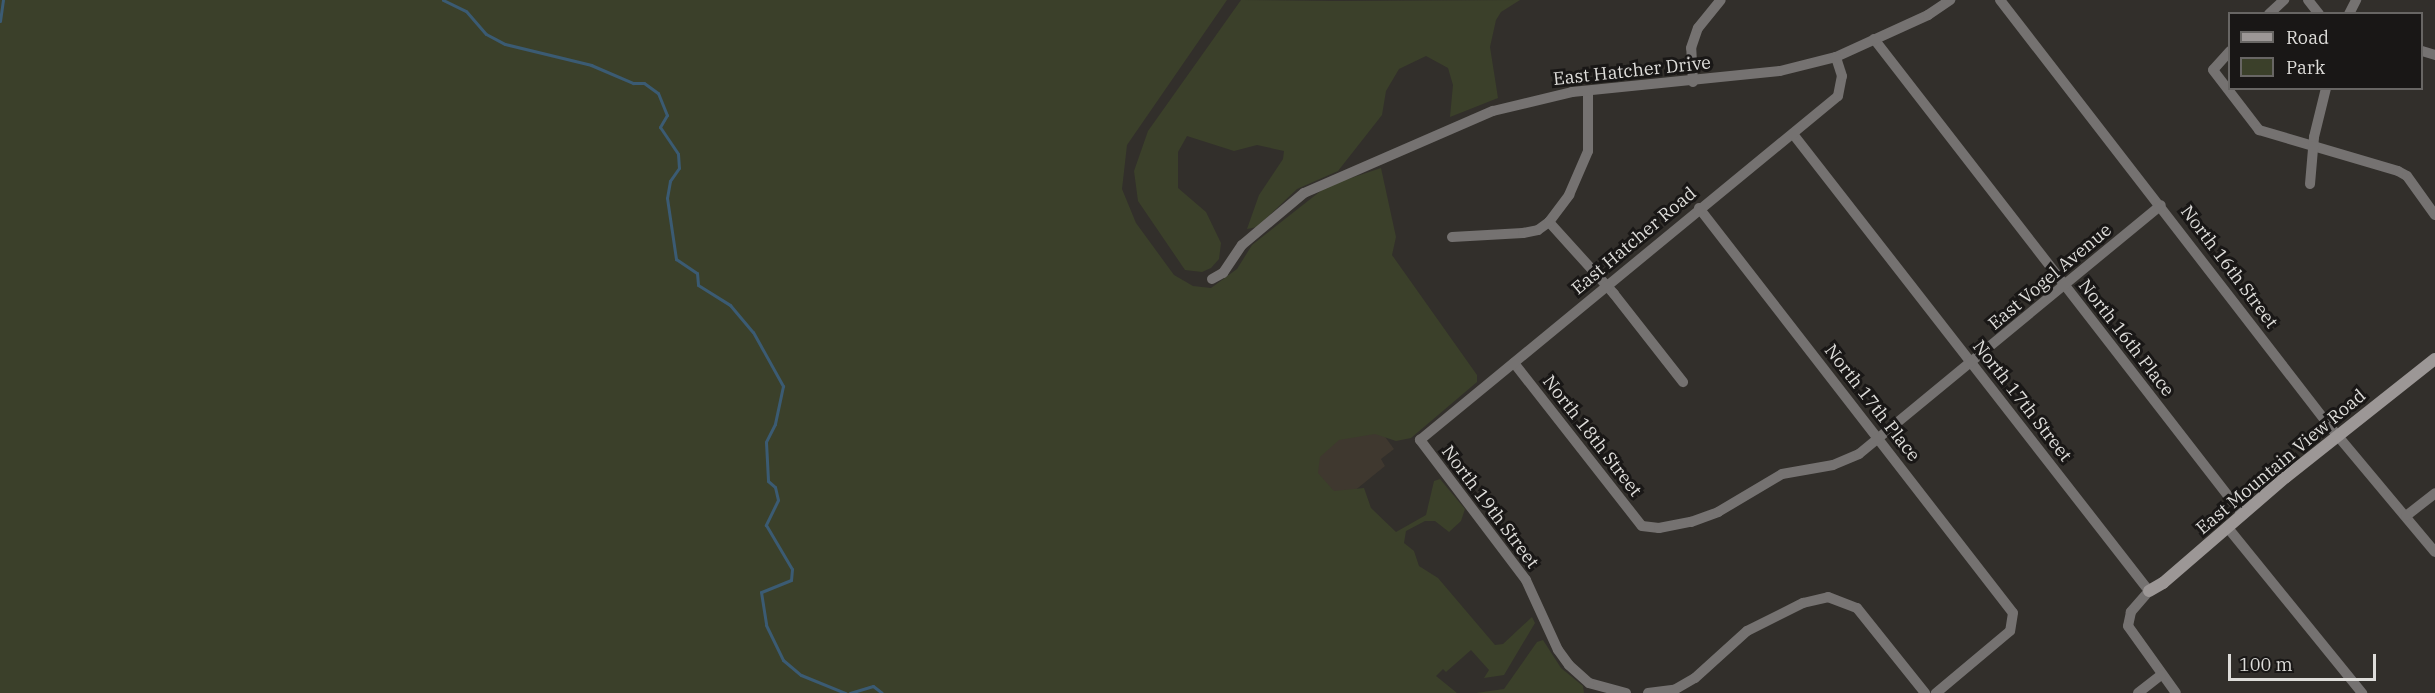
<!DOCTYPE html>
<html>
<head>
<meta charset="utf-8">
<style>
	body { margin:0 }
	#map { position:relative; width:2435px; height:693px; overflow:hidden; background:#322f2b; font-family:"IBM Plex Serif",serif }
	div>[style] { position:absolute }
	.built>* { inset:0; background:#3f382f }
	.green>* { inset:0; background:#3b402a }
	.stream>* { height:3px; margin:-1.5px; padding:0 1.5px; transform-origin:1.5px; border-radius:1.5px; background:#3b5b73 }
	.street>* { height:10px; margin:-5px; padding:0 5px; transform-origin:5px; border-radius:5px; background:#757271 }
	.secondary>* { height:12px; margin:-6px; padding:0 6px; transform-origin:6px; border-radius:6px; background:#9c9796 }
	span { translate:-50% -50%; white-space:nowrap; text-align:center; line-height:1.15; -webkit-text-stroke:6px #191716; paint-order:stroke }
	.street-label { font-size:18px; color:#deddda }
	.legend { position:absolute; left:2228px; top:12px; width:195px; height:78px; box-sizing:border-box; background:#191716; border:2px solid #686664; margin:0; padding:8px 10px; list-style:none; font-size:18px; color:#deddda }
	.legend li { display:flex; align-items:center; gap:12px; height:30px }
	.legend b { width:30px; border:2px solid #686664 }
	.scale { position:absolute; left:2228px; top:654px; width:148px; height:27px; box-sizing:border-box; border:3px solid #deddda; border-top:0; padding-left:8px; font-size:18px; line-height:21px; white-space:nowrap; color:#deddda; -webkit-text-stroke:4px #191716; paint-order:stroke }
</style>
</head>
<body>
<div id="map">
	<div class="built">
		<div style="clip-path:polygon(1366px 411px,1394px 449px,1381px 459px,1385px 466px,1332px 509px,1298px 467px)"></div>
	</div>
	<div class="green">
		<div style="clip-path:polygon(0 0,1227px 0,1127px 145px,1122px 189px,1136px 223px,1174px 275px,1193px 286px,1211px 288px,1237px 269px,1252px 245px,1327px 186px,1381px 168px,1396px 237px,1392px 255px,1477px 375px,1477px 382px,1411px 438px,1396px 441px,1375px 434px,1339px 440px,1320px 457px,1318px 473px,1334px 491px,1364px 488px,1371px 508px,1396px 532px,1426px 515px,1434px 481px,1440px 479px,1465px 509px,1461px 521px,1449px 532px,1435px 521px,1425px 521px,1406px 531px,1404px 543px,1414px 551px,1419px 566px,1438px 578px,1495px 645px,1503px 644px,1532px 617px,1535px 623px,1504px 675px,1484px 678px,1489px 670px,1471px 650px,1446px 672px,1443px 669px,1436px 676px,1457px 693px,0 693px)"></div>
		<div style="clip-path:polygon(1241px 0,1336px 1px,1520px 0,1501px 12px,1496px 20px,1490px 47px,1498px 98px,1450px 117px,1453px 85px,1448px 68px,1426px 56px,1399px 69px,1386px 91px,1382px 115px,1338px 171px,1297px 189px,1257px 227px,1247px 229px,1259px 195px,1283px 159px,1284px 151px,1257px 145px,1234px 151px,1187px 136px,1178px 152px,1178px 188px,1206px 212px,1221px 243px,1219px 259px,1211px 268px,1202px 272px,1185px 270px,1138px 201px,1134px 171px,1148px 131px)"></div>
		<div style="clip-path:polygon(1543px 640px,1561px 668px,1583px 686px,1584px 693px,1476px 693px,1504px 689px,1537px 642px)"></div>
	</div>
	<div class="stream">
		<div style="left:443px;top:0;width:25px;rotate:26deg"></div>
		<div style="left:466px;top:11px;width:30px;rotate:49deg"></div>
		<div style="left:486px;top:34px;width:21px;rotate:28deg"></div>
		<div style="left:505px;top:44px;width:89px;rotate:13.7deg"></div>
		<div style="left:591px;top:65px;width:46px;rotate:23.2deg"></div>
		<div style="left:633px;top:83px;width:11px"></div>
		<div style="left:644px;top:83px;width:17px;rotate:36deg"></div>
		<div style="left:658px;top:93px;width:24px;rotate:68deg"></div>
		<div style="left:667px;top:115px;width:14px;rotate:120deg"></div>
		<div style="left:660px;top:127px;width:32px;rotate:56deg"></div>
		<div style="left:678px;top:154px;width:14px;rotate:86deg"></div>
		<div style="left:679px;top:168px;width:16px;rotate:125deg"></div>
		<div style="left:670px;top:181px;width:17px;rotate:100deg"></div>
		<div style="left:667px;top:198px;width:62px;rotate:81.6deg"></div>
		<div style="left:676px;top:259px;width:25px;rotate:34deg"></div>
		<div style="left:697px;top:273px;width:12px;rotate:85deg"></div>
		<div style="left:698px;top:285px;width:38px;rotate:32deg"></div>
		<div style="left:730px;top:305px;width:35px;rotate:50deg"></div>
		<div style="left:753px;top:332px;width:62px;rotate:60.9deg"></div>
		<div style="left:783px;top:386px;width:39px;rotate:102deg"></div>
		<div style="left:775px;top:424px;width:20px;rotate:117deg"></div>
		<div style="left:766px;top:442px;width:39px;rotate:87deg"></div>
		<div style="left:768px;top:481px;width:9px;rotate:41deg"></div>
		<div style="left:775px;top:487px;width:13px;rotate:77deg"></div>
		<div style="left:778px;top:500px;width:28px;rotate:116deg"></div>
		<div style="left:766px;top:525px;width:51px;rotate:59.4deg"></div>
		<div style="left:792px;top:569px;width:11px;rotate:95deg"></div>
		<div style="left:791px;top:580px;width:32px;rotate:158deg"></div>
		<div style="left:761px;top:592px;width:33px;rotate:81deg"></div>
		<div style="left:766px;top:625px;width:39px;rotate:64deg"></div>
		<div style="left:783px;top:660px;width:23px;rotate:40deg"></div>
		<div style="left:801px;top:675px;width:48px;rotate:22.2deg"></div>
		<div style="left:0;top:21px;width:21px;rotate:-82deg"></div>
		<div style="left:850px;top:693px;width:24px;rotate:-17deg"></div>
		<div style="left:873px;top:686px;width:11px;rotate:38deg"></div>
	</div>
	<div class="street">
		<div style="left:2000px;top:0;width:535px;rotate:52.29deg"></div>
		<div style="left:2327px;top:423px;width:168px;rotate:50.1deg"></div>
		<div style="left:2308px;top:0;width:18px;rotate:52deg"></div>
		<div style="left:2269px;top:14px;width:21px;rotate:-43deg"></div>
		<div style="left:2349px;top:14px;width:16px;rotate:-63deg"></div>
		<div style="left:1874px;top:39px;width:602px;rotate:52.22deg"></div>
		<div style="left:2230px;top:51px;width:25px;rotate:132deg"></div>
		<div style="left:2213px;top:70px;width:76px;rotate:52.5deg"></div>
		<div style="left:2259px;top:130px;width:145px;rotate:16.4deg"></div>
		<div style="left:2398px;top:171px;width:10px;rotate:29deg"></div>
		<div style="left:2407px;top:176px;width:48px;rotate:54.3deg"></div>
		<div style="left:2422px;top:51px;width:14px;rotate:17deg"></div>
		<div style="left:1693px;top:82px;width:34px;rotate:-93deg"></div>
		<div style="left:1691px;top:48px;width:21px;rotate:-71deg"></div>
		<div style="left:1698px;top:28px;width:36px;rotate:-51deg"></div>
		<div style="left:1793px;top:134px;width:579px;rotate:52.08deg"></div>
		<div style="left:2149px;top:591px;width:28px;rotate:131deg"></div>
		<div style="left:2131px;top:612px;width:14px;rotate:102deg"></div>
		<div style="left:2128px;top:626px;width:82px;rotate:54.4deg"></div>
		<div style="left:2310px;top:184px;width:47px;rotate:-85.1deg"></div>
		<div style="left:2314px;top:137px;width:50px;rotate:-76.2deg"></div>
		<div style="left:1699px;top:208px;width:512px;rotate:52.21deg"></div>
		<div style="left:2013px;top:613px;width:18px;rotate:99deg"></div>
		<div style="left:2010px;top:631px;width:97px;rotate:140deg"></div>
		<div style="left:1549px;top:222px;width:97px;rotate:47.9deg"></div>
		<div style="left:1614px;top:294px;width:112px;rotate:51.9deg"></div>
		<div style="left:1452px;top:237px;width:71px;rotate:-3.2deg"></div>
		<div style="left:1523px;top:233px;width:15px;rotate:-11deg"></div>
		<div style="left:1538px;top:230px;width:14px;rotate:-36deg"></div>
		<div style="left:1549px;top:222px;width:34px;rotate:-53deg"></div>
		<div style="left:1569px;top:195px;width:48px;rotate:-66.6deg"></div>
		<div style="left:1588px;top:151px;width:60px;rotate:-90deg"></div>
		<div style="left:1212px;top:279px;width:13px;rotate:-29deg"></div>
		<div style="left:1223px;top:273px;width:34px;rotate:-56deg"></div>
		<div style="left:1242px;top:245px;width:81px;rotate:-40deg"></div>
		<div style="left:1304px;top:193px;width:206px;rotate:-23.5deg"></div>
		<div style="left:1493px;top:111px;width:81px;rotate:-13.5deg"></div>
		<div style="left:1572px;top:92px;width:209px;rotate:-5.8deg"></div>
		<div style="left:1780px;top:71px;width:58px;rotate:-14deg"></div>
		<div style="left:1836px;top:57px;width:101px;rotate:-24.5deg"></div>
		<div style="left:1928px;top:15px;width:27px;rotate:-34deg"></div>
		<div style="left:1514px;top:363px;width:207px;rotate:51.9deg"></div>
		<div style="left:1642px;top:526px;width:17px;rotate:7deg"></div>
		<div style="left:1659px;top:528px;width:33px;rotate:-11deg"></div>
		<div style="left:1691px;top:522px;width:29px;rotate:-20deg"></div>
		<div style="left:1718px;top:512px;width:74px;rotate:-30.7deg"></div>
		<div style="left:1782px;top:474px;width:52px;rotate:-10deg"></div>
		<div style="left:1833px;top:465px;width:28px;rotate:-23deg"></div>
		<div style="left:1859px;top:454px;width:391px;rotate:-39.5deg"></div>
		<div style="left:2406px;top:516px;width:37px;rotate:-38deg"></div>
		<div style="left:2228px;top:528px;width:213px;rotate:50.9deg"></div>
		<div style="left:1626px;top:693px;width:38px;rotate:-165deg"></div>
		<div style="left:1589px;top:683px;width:27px;rotate:-138deg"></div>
		<div style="left:1569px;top:665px;width:19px;rotate:-126deg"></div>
		<div style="left:1558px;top:650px;width:77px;rotate:-114.6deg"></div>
		<div style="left:1526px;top:580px;width:176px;rotate:-127.1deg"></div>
		<div style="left:1420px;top:440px;width:541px;rotate:-39.45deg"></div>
		<div style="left:1838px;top:96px;width:20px;rotate:-79deg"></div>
		<div style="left:1842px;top:76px;width:20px;rotate:-108deg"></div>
		<div style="left:1648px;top:693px;width:26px;rotate:-7deg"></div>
		<div style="left:1674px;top:690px;width:24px;rotate:-30deg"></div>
		<div style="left:1695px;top:678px;width:70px;rotate:-42.1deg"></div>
		<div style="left:1747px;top:631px;width:63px;rotate:-26.6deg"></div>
		<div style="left:1803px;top:603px;width:26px;rotate:-13deg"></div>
		<div style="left:1828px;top:597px;width:31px;rotate:21deg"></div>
		<div style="left:1857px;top:608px;width:109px;rotate:51.3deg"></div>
		<div style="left:2138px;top:693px;width:29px;rotate:-38deg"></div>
	</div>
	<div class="secondary">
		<div style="left:2149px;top:591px;width:16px;rotate:-30deg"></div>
		<div style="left:2163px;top:583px;width:162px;rotate:-40.8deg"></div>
		<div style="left:2286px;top:477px;width:190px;rotate:-38.4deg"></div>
	</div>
	<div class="street-label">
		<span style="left:1632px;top:71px;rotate:-6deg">East Hatcher Drive</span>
		<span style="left:1634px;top:241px;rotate:-40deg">East Hatcher Road</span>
		<span style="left:2229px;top:267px;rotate:53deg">North 16th Street</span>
		<span style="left:2050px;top:277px;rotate:-40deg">East Vogel Avenue</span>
		<span style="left:2126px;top:338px;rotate:52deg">North 16th Place</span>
		<span style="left:2022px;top:401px;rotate:52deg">North 17th Street</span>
		<span style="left:1872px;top:403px;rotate:52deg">North 17th Place</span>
		<span style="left:1592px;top:436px;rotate:52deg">North 18th Street</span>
		<span style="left:2281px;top:462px;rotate:-40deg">East Mountain View Road</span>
		<span style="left:1490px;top:507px;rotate:53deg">North 19th Street</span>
	</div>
	<ul class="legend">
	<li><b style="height:8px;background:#9c9796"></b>Road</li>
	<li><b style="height:16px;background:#3b402a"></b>Park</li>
	</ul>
	<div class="scale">100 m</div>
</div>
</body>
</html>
